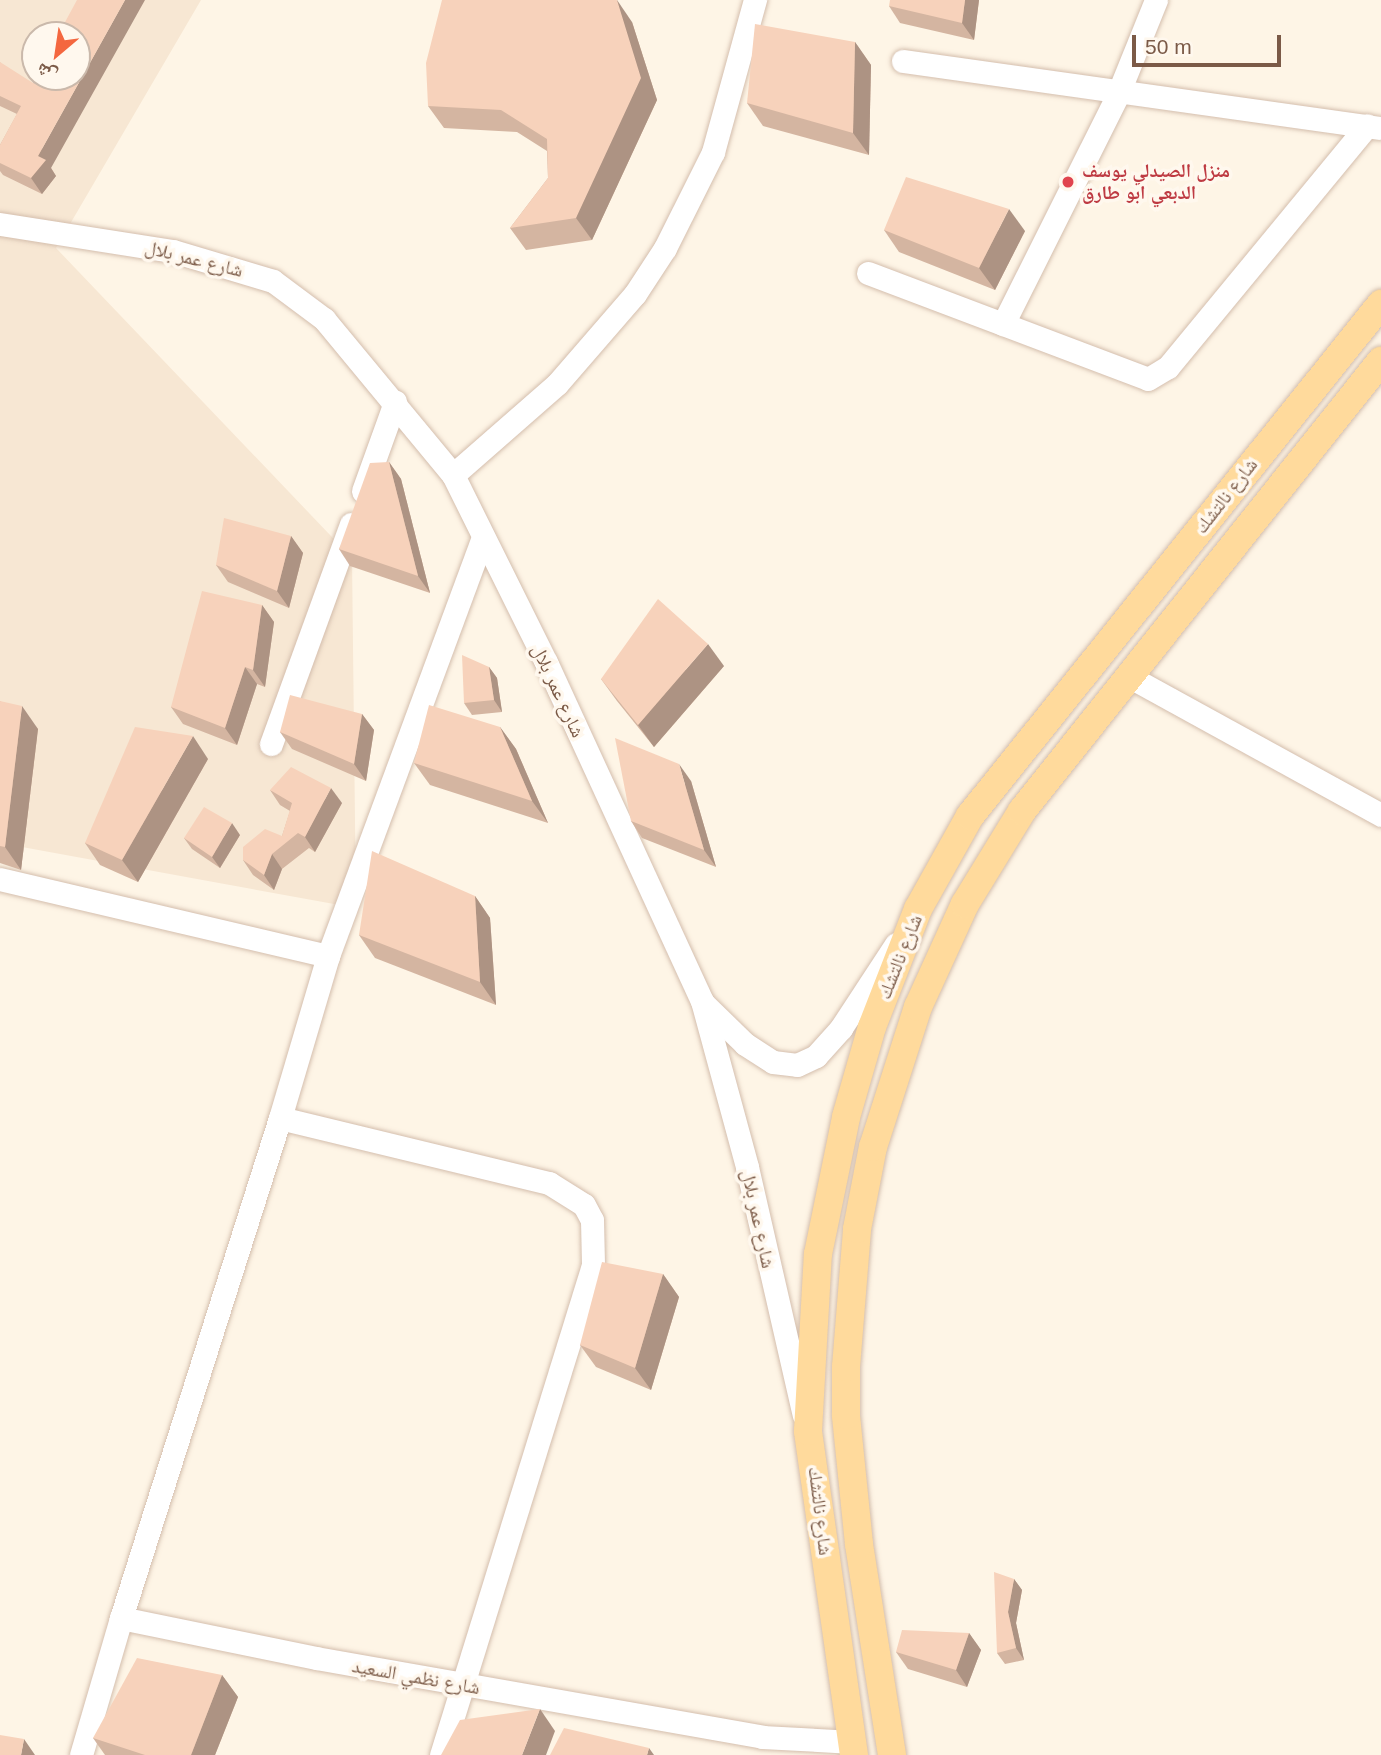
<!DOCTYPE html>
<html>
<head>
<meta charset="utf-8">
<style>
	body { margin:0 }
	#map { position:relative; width:1381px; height:1755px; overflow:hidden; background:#fef5e6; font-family:Arial,"Noto Naskh Arabic",sans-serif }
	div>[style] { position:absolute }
	.residential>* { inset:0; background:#f7e7d3 }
	.roads { filter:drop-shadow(0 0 2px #d4bead) drop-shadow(0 0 2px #d4bead) }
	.minor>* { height:23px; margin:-11.5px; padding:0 11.5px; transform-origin:11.5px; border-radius:11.5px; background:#fff }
	.major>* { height:28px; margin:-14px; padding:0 14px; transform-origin:14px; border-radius:14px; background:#ffda9c }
	.wall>* { inset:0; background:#d4b5a1 }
	.shaded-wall>* { inset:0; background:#ad9383 }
	.building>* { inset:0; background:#f7d2bb }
	.dots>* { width:19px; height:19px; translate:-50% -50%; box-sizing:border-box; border:4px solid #fff8ee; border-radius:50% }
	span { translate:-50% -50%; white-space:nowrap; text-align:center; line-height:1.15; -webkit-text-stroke:7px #fff8ee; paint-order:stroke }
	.health-label { font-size:19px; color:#be3a42; font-weight:700 }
	.left { translate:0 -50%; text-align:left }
	.street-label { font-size:19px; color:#7b5a47 }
	.north { position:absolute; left:21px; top:21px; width:70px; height:70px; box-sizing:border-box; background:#fff8ee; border:2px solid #cab9ab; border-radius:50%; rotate:209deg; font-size:19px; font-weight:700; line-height:28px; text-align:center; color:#7b5a47 }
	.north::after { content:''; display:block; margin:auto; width:24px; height:32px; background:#f4673f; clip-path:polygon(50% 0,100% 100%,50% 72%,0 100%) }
	.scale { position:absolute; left:1132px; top:35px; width:149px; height:32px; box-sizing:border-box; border:4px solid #7b5a47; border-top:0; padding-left:9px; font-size:21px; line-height:24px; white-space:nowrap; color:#7b5a47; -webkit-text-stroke:5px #fff8ee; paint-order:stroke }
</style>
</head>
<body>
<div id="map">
	<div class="residential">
		<div style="clip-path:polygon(evenodd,0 0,201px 0,56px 248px,352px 558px,356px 908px,0 843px,0 0,35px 35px,77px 35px,77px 77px,35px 77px,35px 35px)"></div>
	</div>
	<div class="roads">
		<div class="minor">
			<div style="left:903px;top:61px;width:480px;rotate:8deg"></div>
			<div style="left:0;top:224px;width:175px;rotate:8.9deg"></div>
			<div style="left:173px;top:251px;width:104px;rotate:16.7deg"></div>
			<div style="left:273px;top:281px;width:64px;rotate:36.7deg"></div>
			<div style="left:324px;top:319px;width:202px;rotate:50.4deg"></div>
			<div style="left:453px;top:475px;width:209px;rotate:63.6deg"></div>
			<div style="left:546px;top:662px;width:373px;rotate:65.3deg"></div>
			<div style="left:702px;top:1001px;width:172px;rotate:74.8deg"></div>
			<div style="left:747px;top:1167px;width:254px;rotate:77.1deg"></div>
			<div style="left:868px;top:273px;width:299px;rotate:20.7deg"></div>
			<div style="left:1148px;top:379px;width:23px;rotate:-31deg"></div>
			<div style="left:1168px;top:367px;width:313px;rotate:-50.5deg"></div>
			<div style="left:1003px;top:324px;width:257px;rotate:-63.4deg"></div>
			<div style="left:1118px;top:94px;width:101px;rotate:-68deg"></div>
			<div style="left:453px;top:475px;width:138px;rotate:-41.2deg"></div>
			<div style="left:557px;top:384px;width:119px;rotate:-49.1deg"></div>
			<div style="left:635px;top:294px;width:55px;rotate:-56.9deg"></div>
			<div style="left:665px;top:248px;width:107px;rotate:-63.4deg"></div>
			<div style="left:713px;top:152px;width:158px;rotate:-74.6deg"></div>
			<div style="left:363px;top:491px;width:95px;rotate:-70.2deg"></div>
			<div style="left:1132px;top:678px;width:284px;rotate:28.8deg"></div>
			<div style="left:271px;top:744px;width:234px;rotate:-70deg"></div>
			<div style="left:0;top:879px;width:337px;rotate:13.2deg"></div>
			<div style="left:328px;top:956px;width:446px;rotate:-69.7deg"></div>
			<div style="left:328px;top:956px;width:169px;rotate:106.5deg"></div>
			<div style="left:280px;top:1118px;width:277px;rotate:13.6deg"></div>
			<div style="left:549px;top:1183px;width:41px;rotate:32.2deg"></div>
			<div style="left:584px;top:1205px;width:17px;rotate:62deg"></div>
			<div style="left:592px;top:1220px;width:45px;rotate:88.7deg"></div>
			<div style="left:593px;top:1265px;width:513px;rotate:107.23deg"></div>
			<div style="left:704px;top:1004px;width:57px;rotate:44.3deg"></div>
			<div style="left:745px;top:1044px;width:33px;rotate:33deg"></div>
			<div style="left:773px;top:1062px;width:24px;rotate:7deg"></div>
			<div style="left:797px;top:1065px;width:21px;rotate:-25deg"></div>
			<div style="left:816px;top:1056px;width:38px;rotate:-48deg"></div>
			<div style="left:841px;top:1028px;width:100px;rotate:-56.8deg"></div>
			<div style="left:121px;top:1618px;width:525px;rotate:-72.36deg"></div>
			<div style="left:81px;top:1755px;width:143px;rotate:-73.7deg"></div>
			<div style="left:121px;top:1618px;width:199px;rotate:11.6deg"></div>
			<div style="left:316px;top:1658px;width:453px;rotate:10deg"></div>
			<div style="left:762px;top:1737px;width:91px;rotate:3.1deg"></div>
		</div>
		<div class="major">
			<div style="left:854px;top:1755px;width:327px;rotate:-98.1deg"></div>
			<div style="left:808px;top:1431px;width:177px;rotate:-86.8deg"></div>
			<div style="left:818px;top:1254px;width:140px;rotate:-78.4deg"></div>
			<div style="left:846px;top:1117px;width:94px;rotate:-73.9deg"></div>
			<div style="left:872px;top:1027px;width:127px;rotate:-68.7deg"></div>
			<div style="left:918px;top:909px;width:107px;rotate:-60.8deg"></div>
			<div style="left:970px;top:816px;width:657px;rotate:-51.24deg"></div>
			<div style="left:892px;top:1755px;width:214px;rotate:-98.9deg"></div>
			<div style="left:859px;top:1544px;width:130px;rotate:-95.8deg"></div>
			<div style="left:846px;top:1415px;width:48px;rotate:-90deg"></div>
			<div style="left:846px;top:1367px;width:138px;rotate:-85.4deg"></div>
			<div style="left:857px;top:1229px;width:84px;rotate:-79deg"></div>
			<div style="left:873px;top:1147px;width:147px;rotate:-72.2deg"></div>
			<div style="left:918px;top:1007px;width:113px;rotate:-65.5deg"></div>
			<div style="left:965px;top:904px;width:109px;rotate:-58.5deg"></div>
			<div style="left:1022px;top:811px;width:576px;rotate:-51.42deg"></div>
		</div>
	</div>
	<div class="wall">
		<div style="clip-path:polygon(979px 0,974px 40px,900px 23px,889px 6px)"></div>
		<div style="clip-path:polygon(632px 22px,657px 100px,592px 240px,526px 250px,510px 228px,548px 178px,547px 151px,517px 132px,444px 128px,428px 106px)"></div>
		<div style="clip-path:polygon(855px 42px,871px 65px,869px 155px,763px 126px,747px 103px)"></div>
		<div style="clip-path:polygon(0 62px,51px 168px,56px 176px,42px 194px,3px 175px,0 171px,0 145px,17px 114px,0 106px)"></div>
		<div style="clip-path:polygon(884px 230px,1025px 231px,995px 290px,899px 252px)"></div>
		<div style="clip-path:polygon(389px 462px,401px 479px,430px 593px,350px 566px,339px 549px)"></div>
		<div style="clip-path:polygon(291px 536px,303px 553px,289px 608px,228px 582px,216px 565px)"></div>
		<div style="clip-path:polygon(262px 605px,274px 622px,265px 687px,257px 684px,237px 745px,183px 724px,171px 707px)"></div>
		<div style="clip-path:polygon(724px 666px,654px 747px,617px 701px,601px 679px)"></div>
		<div style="clip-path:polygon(489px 667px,497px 678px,502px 712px,472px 715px,464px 703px)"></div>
		<div style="clip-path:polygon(0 701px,38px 729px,21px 870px,0 863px)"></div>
		<div style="clip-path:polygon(362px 714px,374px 730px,366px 781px,292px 749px,280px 732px)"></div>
		<div style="clip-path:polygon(500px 727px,516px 749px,548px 823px,430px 785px,414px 763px)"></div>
		<div style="clip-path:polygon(208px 759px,138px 882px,100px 865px,85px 843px)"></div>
		<div style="clip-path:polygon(691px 781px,716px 867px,642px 838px,631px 821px)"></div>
		<div style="clip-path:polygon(270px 790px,342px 803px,315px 852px,309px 848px,282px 869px,274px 890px,253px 875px,243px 860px,282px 836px,290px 811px,280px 805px)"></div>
		<div style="clip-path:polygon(240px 835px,220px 868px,192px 849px,184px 838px)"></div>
		<div style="clip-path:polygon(475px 896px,490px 918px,496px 1005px,375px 958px,359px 935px)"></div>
		<div style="clip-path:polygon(663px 1274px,679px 1297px,651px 1390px,596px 1367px,580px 1345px)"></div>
		<div style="clip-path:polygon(1014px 1579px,1022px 1590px,1016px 1623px,1024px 1660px,1005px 1664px,997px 1653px)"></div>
		<div style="clip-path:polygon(969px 1633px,981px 1650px,967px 1687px,908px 1669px,896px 1652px)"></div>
		<div style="clip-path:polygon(222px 1675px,238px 1697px,215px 1755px,105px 1755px,93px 1738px)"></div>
	</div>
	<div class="shaded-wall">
		<div style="clip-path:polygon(125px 0,145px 0,51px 168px,56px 176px,42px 194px,31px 178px,38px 156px)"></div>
		<div style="clip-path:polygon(617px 0,632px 22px,657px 100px,592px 240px,576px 218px)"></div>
		<div style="clip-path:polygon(965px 0,979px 0,974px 40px,962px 23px)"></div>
		<div style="clip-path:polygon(855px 42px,871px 65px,869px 155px,853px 133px)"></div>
		<div style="clip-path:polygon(1009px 209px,1025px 231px,995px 290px,979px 268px)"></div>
		<div style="clip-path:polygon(389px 462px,401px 479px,430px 593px,418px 576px)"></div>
		<div style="clip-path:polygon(291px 536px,303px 553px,289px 608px,277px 591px)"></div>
		<div style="clip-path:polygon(262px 605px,274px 622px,265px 687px,253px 670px)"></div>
		<div style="clip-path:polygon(708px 644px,724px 666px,654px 747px,638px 725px)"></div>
		<div style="clip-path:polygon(245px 667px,257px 684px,237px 745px,225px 728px)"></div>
		<div style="clip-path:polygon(489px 667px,497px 678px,502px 712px,494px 700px)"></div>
		<div style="clip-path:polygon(22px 706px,38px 729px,21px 870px,5px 847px)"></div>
		<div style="clip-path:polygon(362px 714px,374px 730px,366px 781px,354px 764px)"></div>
		<div style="clip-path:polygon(500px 727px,516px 749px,548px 823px,532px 801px)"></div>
		<div style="clip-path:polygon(193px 736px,208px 759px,138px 882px,122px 860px)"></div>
		<div style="clip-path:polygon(679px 764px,691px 781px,716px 867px,704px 850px)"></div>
		<div style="clip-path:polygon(331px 788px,342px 803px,315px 852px,305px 837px)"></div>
		<div style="clip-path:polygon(232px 823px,240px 835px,220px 868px,212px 857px)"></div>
		<div style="clip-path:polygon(272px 854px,282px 869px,274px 890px,264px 875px)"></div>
		<div style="clip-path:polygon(475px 896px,490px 918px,496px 1005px,480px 982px)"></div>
		<div style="clip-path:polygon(663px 1274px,679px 1297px,651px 1390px,635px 1368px)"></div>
		<div style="clip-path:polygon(1014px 1579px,1022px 1590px,1016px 1623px,1024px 1660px,1016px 1648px,1008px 1612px)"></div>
		<div style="clip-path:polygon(969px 1633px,981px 1650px,967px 1687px,956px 1670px)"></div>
		<div style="clip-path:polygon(222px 1675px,238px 1697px,215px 1755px,191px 1755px)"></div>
		<div style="clip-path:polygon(540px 1709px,555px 1731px,546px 1755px,522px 1755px)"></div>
		<div style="clip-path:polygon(24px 1739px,35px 1755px,21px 1755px)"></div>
		<div style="clip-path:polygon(649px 1748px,654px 1755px,647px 1755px)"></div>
	</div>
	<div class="building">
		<div style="clip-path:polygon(77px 0,125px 0,38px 156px,46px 160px,31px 178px,0 163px,0 145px,21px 106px,0 96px,0 62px,33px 83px,36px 77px,77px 77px,77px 35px,58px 35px)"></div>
		<div style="clip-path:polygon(442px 0,617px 0,641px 78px,576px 218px,510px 228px,548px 178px,547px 139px,501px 110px,428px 106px,426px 63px)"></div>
		<div style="clip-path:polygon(890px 0,965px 0,962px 23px,889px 6px)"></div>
		<div style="clip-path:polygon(755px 24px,855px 42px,853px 133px,747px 103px)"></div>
		<div style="clip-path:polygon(906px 177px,1009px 209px,979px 268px,884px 230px)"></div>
		<div style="clip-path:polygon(389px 462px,418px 576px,339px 549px,370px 463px)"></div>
		<div style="clip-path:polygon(224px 518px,291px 536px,277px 591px,216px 565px)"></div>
		<div style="clip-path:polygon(202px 591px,262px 605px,253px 670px,245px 667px,225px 728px,171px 707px)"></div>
		<div style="clip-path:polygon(658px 599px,708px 644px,638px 725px,601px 679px)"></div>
		<div style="clip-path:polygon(462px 655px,489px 667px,494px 700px,464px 703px)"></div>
		<div style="clip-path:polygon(290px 695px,362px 714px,354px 764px,280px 732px)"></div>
		<div style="clip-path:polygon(0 701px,22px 706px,5px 847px,0 846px)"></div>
		<div style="clip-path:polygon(429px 705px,500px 727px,532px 801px,414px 763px)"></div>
		<div style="clip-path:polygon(135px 727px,193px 736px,122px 860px,85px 843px)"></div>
		<div style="clip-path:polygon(615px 738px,679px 764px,704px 850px,631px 821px)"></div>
		<div style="clip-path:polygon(291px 767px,331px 788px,305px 837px,298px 833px,272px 854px,264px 875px,243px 860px,243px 847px,265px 829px,282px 836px,292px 803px,270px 790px)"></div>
		<div style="clip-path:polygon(204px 807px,232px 823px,212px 857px,184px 838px)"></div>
		<div style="clip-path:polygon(372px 851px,475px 896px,480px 982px,359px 935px)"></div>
		<div style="clip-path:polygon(602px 1262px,663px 1274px,635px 1368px,580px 1345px)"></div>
		<div style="clip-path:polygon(994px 1572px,1014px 1579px,1008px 1612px,1016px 1648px,997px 1653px)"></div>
		<div style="clip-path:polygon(902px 1630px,969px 1633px,956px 1670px,896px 1652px)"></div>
		<div style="clip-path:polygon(137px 1658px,222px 1675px,191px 1755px,145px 1755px,93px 1738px)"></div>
		<div style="clip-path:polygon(540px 1709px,522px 1755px,441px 1755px,460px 1720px)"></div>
		<div style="clip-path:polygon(564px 1728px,649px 1748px,647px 1755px,550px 1755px)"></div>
		<div style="clip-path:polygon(0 1735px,24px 1739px,21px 1755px,0 1755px)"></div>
	</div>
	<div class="dots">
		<div style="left:1068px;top:182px;background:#e0444e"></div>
	</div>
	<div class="health-label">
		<span class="left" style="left:1082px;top:182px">منزل الصيدلي يوسف<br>الدبعي ابو طارق</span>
	</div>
	<div class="street-label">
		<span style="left:194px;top:259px;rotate:14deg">شارع عمر بلال</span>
		<span style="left:1226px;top:496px;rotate:-52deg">شارع نالتشك</span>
		<span style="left:558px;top:691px;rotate:65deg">شارع عمر بلال</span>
		<span style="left:900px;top:957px;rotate:-68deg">شارع نالتشك</span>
		<span style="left:758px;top:1219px;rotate:78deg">شارع عمر بلال</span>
		<span style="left:820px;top:1511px;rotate:83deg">شارع نالتشك</span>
		<span style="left:416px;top:1677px;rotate:10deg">شارع نظمي السعيد</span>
	</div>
	<div class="north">ش</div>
	<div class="scale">50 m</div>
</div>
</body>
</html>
